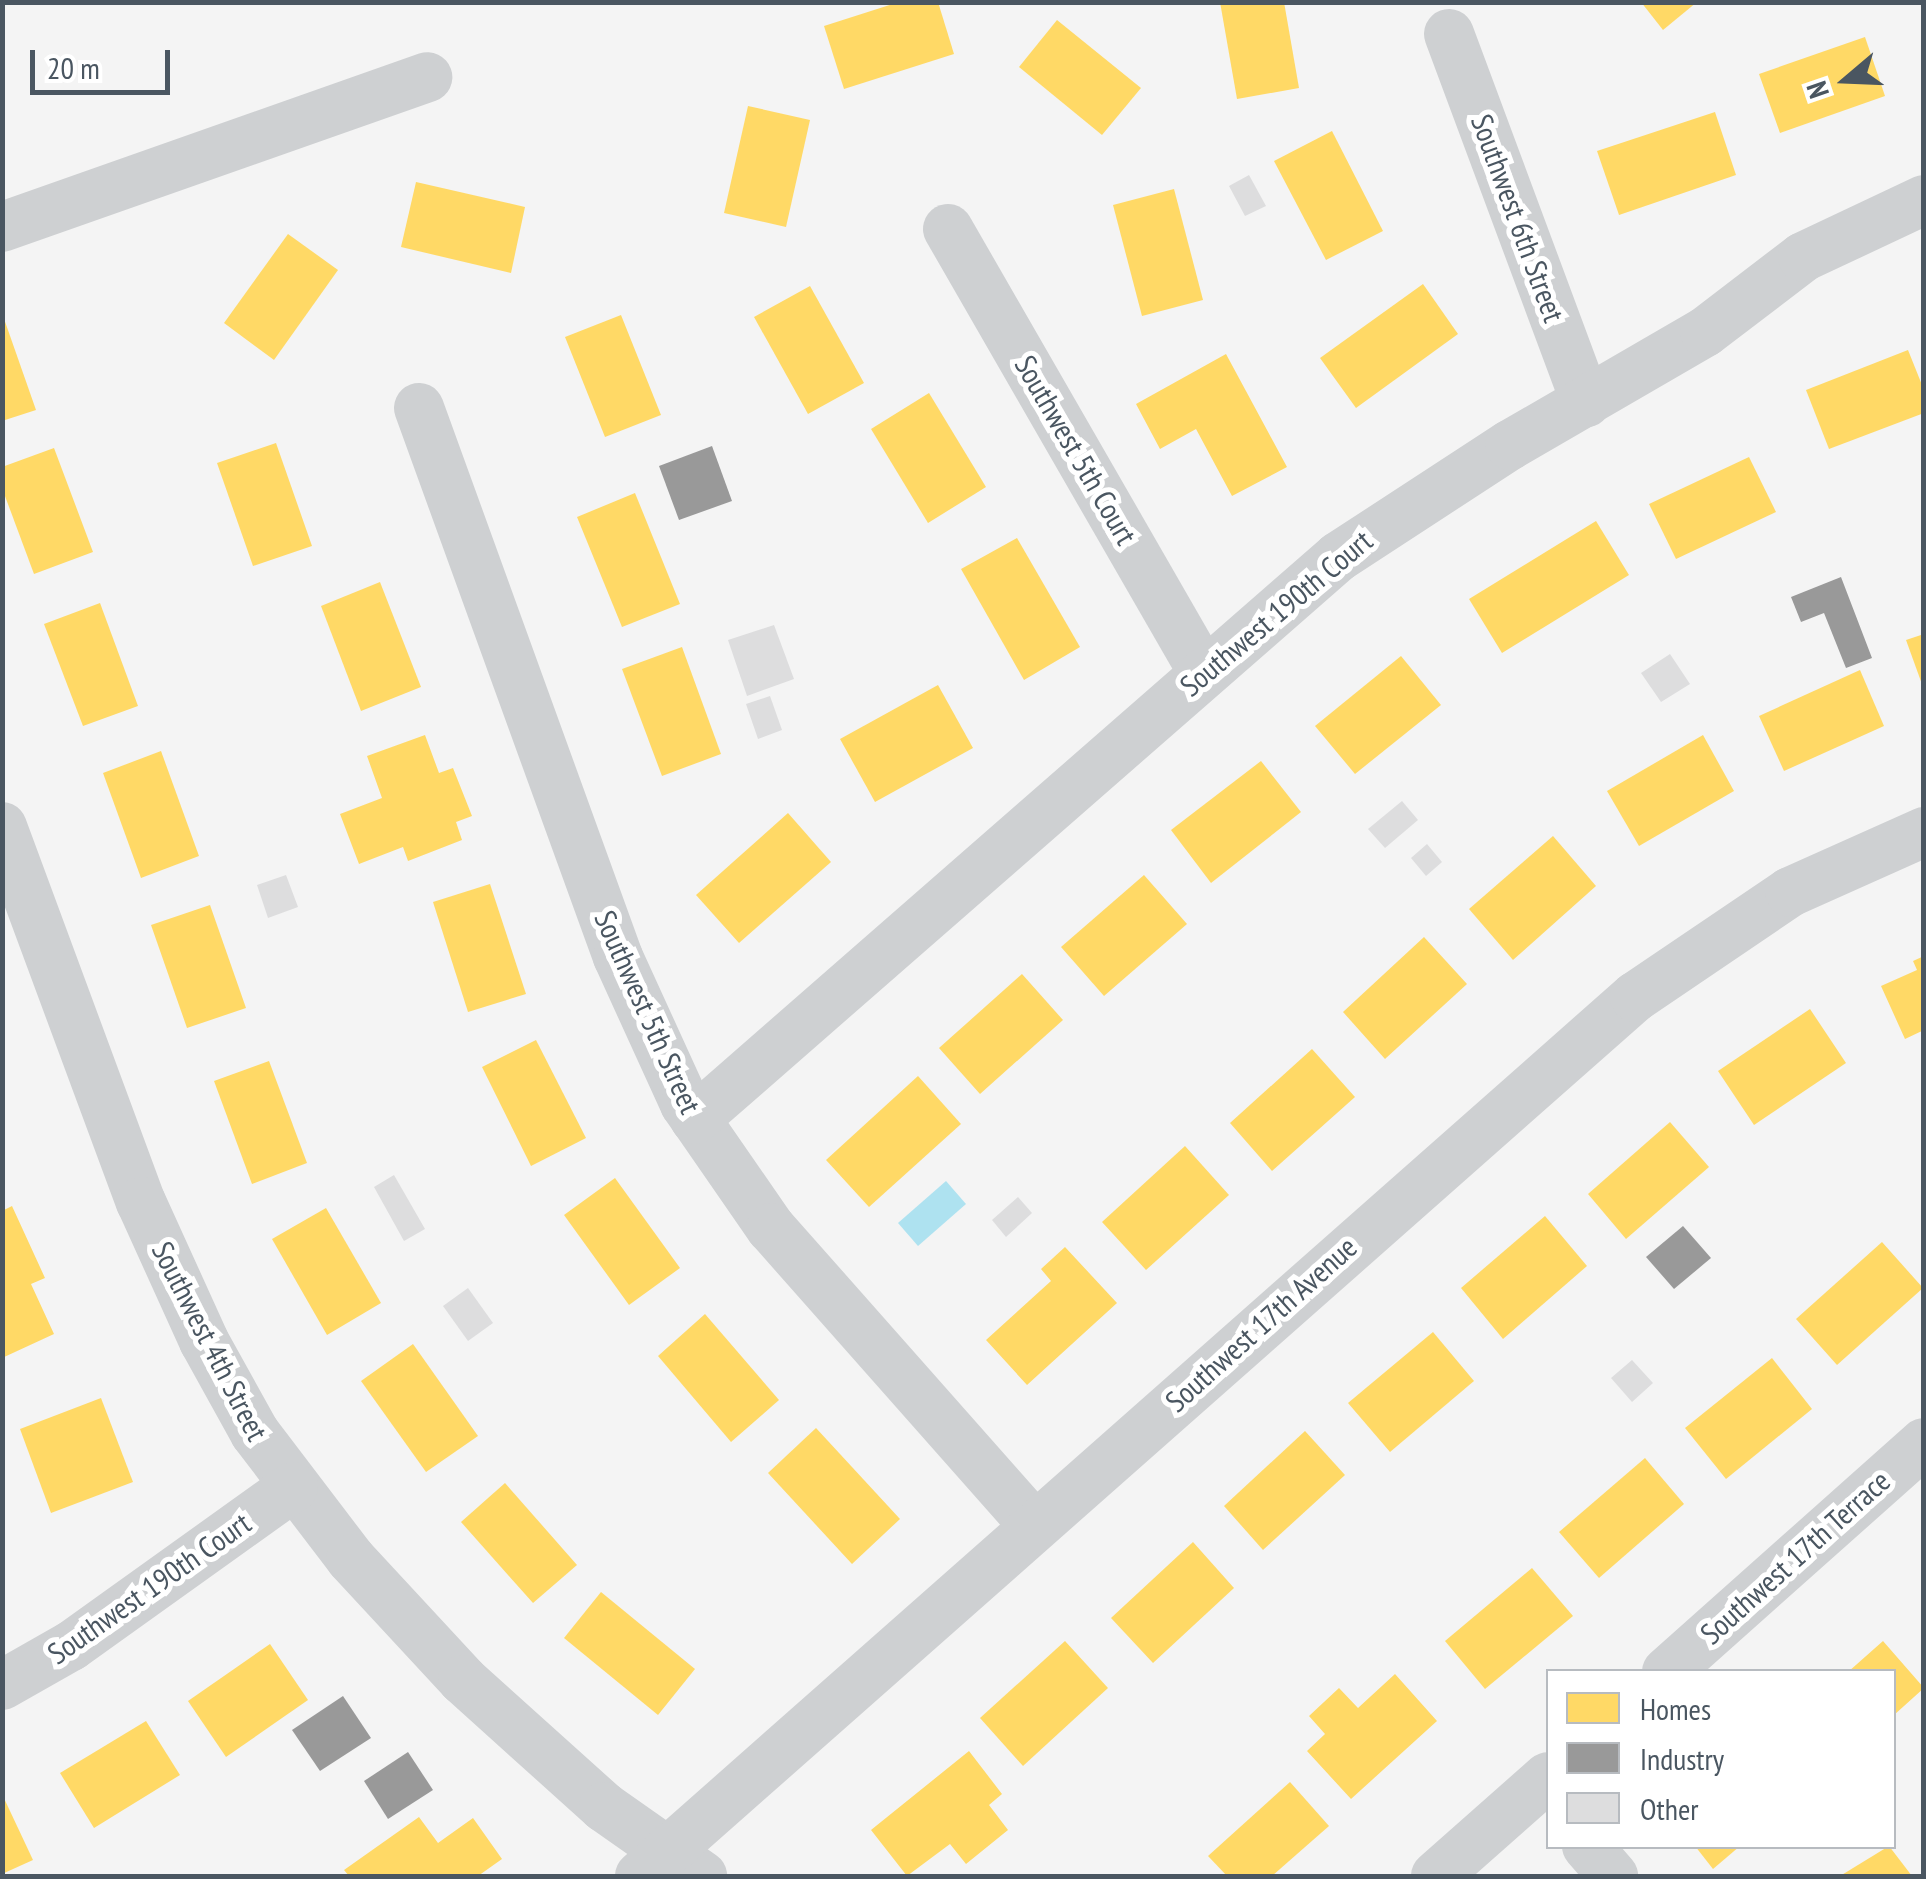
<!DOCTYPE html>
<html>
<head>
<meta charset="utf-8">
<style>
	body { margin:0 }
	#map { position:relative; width:1926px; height:1879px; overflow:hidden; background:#f4f4f4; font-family:"PT Sans Narrow",sans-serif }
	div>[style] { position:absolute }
	.water>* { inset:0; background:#aee2f0 }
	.homes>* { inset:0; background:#ffd966 }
	.industry>* { inset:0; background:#999 }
	.building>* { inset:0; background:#ddddde }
	.minor>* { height:50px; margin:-25px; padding:0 25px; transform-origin:25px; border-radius:25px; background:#ced0d2 }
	span { translate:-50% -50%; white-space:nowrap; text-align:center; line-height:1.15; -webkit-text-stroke:10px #fff; paint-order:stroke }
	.street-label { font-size:30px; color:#4a5661 }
	.frame { position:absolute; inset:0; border:5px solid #4a5661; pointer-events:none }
	.legend { position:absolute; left:1546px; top:1669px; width:350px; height:180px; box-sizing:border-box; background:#fff; border:2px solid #b7bbc0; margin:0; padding:12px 18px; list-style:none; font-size:30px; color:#4a5661 }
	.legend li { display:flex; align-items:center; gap:20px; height:50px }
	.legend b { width:50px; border:2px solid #b7bbc0 }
	.north { position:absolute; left:1796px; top:30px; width:100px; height:100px; -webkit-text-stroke:8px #fff; paint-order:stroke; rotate:251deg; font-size:28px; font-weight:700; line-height:40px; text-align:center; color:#4a5661 }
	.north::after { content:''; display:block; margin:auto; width:35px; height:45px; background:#4a5661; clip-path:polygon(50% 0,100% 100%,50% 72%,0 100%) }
	.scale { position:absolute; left:30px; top:50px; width:140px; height:45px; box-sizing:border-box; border:5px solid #4a5661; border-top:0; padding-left:12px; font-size:30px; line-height:35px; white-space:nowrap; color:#4a5661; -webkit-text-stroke:8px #fff; paint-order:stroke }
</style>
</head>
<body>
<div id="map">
	<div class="water">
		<div style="clip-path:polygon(946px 1181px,966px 1204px,918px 1246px,898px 1223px)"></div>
	</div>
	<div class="homes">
		<div style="clip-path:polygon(899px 2px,938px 2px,954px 54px,844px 89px,824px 26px)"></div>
		<div style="clip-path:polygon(1220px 2px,1284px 2px,1299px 88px,1237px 99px)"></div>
		<div style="clip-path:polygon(1641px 2px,1697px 2px,1663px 30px)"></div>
		<div style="clip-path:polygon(1057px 20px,1141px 88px,1102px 135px,1019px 67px)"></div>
		<div style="clip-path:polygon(1865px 37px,1885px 96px,1780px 133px,1759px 74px)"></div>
		<div style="clip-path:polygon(748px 106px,810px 120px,786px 227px,724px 213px)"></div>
		<div style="clip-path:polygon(1715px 112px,1736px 175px,1619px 215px,1597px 151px)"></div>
		<div style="clip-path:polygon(1332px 131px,1383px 231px,1326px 260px,1274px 161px)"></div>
		<div style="clip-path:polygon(416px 182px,525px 207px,511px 273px,401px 247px)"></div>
		<div style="clip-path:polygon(1174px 189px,1203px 300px,1142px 316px,1113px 205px)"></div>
		<div style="clip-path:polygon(288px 234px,338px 270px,274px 360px,224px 323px)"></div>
		<div style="clip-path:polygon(1423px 284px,1458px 334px,1356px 408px,1320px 358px)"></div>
		<div style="clip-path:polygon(810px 286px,864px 383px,808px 414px,754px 317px)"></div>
		<div style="clip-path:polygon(2px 313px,36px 410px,2px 421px)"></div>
		<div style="clip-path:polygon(621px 315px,661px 415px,605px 437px,565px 337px)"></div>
		<div style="clip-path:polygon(1908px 350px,1924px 390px,1924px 413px,1829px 449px,1806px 390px)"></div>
		<div style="clip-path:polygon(1226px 354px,1287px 467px,1232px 496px,1196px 429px,1160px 449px,1136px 404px)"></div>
		<div style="clip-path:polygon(929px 393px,986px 487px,928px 523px,871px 429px)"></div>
		<div style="clip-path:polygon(276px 443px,312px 546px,253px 566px,217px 463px)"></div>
		<div style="clip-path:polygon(54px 448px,93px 552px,34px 574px,2px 488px,2px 467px)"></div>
		<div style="clip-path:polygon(1749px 457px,1776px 512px,1676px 559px,1649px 504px)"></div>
		<div style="clip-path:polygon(635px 493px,680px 604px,622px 627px,577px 517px)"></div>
		<div style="clip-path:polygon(1596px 521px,1629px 575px,1502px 653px,1469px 599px)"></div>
		<div style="clip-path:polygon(1017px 538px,1080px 647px,1024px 680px,961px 569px)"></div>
		<div style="clip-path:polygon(380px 582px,421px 687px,361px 711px,321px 606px)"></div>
		<div style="clip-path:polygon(100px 603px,138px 706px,83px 726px,44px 624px)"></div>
		<div style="clip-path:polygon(1924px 634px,1924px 687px,1923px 687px,1906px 640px)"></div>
		<div style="clip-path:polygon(682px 647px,721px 754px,662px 776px,622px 669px)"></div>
		<div style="clip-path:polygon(1401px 656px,1441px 705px,1355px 774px,1315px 726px)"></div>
		<div style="clip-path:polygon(1860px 670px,1884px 726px,1784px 771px,1759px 716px)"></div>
		<div style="clip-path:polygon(938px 685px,973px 748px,875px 802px,840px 739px)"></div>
		<div style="clip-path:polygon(425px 735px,439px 773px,453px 768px,472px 816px,456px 822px,462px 840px,408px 861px,403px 847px,359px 864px,340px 814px,382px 798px,367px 756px)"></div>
		<div style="clip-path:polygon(1703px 735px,1734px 791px,1639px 846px,1607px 791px)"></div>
		<div style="clip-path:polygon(161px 751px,199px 856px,141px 878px,103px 773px)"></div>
		<div style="clip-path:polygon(1261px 761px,1301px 812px,1211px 883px,1171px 830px)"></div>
		<div style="clip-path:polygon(788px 813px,831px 862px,739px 943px,696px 895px)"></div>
		<div style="clip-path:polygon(1553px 836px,1596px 886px,1513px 960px,1469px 909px)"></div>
		<div style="clip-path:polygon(1144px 875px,1187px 924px,1104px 996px,1061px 947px)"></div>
		<div style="clip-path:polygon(490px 884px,526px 994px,468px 1012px,433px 902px)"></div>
		<div style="clip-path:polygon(210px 905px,246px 1008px,187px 1028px,151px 925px)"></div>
		<div style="clip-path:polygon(1424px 937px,1467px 984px,1385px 1059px,1343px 1012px)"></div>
		<div style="clip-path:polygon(1924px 956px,1924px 1030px,1905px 1039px,1881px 986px,1917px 970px,1913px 961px)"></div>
		<div style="clip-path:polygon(1022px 974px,1063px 1020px,980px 1094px,939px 1048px)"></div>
		<div style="clip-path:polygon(1810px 1009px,1846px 1063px,1754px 1125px,1718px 1071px)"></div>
		<div style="clip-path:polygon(536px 1040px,586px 1138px,531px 1166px,482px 1067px)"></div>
		<div style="clip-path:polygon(1312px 1049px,1355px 1097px,1272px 1171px,1230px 1123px)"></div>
		<div style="clip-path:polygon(269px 1061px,307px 1163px,252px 1184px,214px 1081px)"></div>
		<div style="clip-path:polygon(918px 1076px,961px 1124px,869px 1207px,826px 1160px)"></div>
		<div style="clip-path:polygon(1670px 1122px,1709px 1167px,1626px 1239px,1588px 1194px)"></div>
		<div style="clip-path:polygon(1185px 1146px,1229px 1195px,1146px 1270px,1102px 1222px)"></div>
		<div style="clip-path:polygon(615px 1178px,680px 1268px,629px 1305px,564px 1215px)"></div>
		<div style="clip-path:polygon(12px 1206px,45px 1278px,31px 1284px,54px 1334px,2px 1358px,2px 1211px)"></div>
		<div style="clip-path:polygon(326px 1208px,381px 1303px,327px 1335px,272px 1239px)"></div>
		<div style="clip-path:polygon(1545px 1216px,1587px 1266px,1503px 1339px,1461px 1288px)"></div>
		<div style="clip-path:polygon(1882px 1242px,1923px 1288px,1837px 1365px,1796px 1319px)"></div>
		<div style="clip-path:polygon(1065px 1247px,1117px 1303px,1027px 1385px,986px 1340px,1051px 1281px,1041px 1269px)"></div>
		<div style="clip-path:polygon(705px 1314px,779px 1400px,731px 1442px,658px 1356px)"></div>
		<div style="clip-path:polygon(1433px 1332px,1474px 1381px,1390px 1452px,1348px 1403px)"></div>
		<div style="clip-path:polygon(413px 1344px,478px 1436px,426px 1472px,361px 1381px)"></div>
		<div style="clip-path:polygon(1772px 1358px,1812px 1409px,1726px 1479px,1685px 1428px)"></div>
		<div style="clip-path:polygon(101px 1398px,133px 1482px,51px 1513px,20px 1429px)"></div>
		<div style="clip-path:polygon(816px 1428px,900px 1519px,852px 1564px,768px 1473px)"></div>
		<div style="clip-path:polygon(1305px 1431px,1345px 1475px,1263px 1550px,1224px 1506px)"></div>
		<div style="clip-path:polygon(1645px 1458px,1684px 1504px,1599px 1578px,1559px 1532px)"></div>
		<div style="clip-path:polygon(505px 1483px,577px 1565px,533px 1603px,461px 1522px)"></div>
		<div style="clip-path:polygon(1193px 1542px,1234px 1588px,1153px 1663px,1111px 1618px)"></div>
		<div style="clip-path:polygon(1532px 1568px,1573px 1616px,1485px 1689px,1445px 1641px)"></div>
		<div style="clip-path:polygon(601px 1592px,695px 1669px,658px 1715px,564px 1638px)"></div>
		<div style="clip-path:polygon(1065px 1641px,1108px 1688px,1023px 1766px,980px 1718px)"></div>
		<div style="clip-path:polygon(1883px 1641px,1924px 1688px,1894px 1715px,1894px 1672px,1848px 1672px)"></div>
		<div style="clip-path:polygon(270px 1644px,308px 1700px,226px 1757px,188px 1701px)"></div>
		<div style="clip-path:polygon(1395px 1674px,1437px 1721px,1351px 1799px,1307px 1751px,1325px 1734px,1309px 1716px,1339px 1688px,1358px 1708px)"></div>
		<div style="clip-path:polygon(146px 1721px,180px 1775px,94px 1828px,60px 1773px)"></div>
		<div style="clip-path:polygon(969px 1751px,1002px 1794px,989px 1805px,1008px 1830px,966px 1864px,950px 1844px,907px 1876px,871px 1830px)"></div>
		<div style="clip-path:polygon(1290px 1782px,1329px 1826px,1272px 1876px,1227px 1876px,1208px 1856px)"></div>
		<div style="clip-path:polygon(2px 1794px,33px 1860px,2px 1874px)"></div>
		<div style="clip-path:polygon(419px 1817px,438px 1843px,473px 1818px,502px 1859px,478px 1876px,349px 1876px,344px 1870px)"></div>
		<div style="clip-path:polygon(1695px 1846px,1740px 1846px,1713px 1869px)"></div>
		<div style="clip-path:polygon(1889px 1846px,1912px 1876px,1840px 1876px)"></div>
	</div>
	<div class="industry">
		<div style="clip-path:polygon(712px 446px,732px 501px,679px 520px,659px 466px)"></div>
		<div style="clip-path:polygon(1841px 577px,1872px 658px,1846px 668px,1824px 613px,1801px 622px,1791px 597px)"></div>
		<div style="clip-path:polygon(1683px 1226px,1711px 1258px,1674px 1289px,1646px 1257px)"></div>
		<div style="clip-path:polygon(343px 1696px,371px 1738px,320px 1771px,292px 1730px)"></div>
		<div style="clip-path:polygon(408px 1752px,433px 1790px,388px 1819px,364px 1781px)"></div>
	</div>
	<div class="building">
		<div style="clip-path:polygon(1249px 175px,1266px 206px,1245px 216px,1229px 186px)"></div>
		<div style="clip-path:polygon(774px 625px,794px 679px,747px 696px,728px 640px)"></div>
		<div style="clip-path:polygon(1670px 654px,1690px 684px,1661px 702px,1641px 673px)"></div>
		<div style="clip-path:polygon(770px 696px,782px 730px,758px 739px,746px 704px)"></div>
		<div style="clip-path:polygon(1402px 801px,1418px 820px,1385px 848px,1368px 829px)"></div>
		<div style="clip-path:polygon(1427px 844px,1442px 862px,1426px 876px,1411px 858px)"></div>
		<div style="clip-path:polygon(286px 875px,298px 907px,268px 918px,257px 885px)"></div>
		<div style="clip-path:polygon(394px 1175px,425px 1229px,404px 1241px,374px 1187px)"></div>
		<div style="clip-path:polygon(1018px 1197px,1032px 1213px,1006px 1237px,992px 1220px)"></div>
		<div style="clip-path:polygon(468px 1288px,493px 1323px,468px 1341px,443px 1306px)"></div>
		<div style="clip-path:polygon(1632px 1360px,1653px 1383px,1632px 1402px,1611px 1378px)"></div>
	</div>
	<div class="minor">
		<div style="left:1449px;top:34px;width:393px;rotate:69.6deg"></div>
		<div style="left:2px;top:227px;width:451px;rotate:-19.4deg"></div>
		<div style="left:948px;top:229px;width:511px;rotate:60.07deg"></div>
		<div style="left:419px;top:408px;width:584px;rotate:70.08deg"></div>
		<div style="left:618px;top:957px;width:162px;rotate:65.5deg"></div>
		<div style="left:685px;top:1104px;width:151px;rotate:55.3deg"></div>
		<div style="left:771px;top:1228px;width:397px;rotate:48.5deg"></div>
		<div style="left:2px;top:827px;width:400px;rotate:69.7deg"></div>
		<div style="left:141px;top:1202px;width:153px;rotate:65.6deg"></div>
		<div style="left:204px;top:1341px;width:105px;rotate:61deg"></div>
		<div style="left:255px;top:1433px;width:158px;rotate:52.7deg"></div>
		<div style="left:351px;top:1559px;width:165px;rotate:47.2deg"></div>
		<div style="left:463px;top:1680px;width:190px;rotate:42deg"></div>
		<div style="left:604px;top:1807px;width:120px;rotate:35.1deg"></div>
		<div style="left:695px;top:1119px;width:854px;rotate:-41.15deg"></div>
		<div style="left:1338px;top:557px;width:205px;rotate:-33.1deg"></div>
		<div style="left:1510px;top:445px;width:225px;rotate:-30.1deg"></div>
		<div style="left:1705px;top:332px;width:123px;rotate:-37.4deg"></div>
		<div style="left:1803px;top:257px;width:134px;rotate:-25.2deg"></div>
		<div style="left:1667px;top:1672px;width:344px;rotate:-41.7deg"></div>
		<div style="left:2px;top:1685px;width:79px;rotate:-29.5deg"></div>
		<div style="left:71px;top:1646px;width:273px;rotate:-35.6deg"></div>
		<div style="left:1587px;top:1846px;width:40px;rotate:49deg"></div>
		<div style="left:640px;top:1876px;width:1328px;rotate:-41.46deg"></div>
		<div style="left:1635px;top:997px;width:187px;rotate:-34.1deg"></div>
		<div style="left:1790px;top:892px;width:147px;rotate:-24.1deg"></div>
		<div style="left:1436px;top:1876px;width:149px;rotate:-41.5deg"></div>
	</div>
	<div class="street-label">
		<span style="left:1518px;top:218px;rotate:70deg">Southwest 6th Street</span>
		<span style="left:1076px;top:450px;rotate:60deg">Southwest 5th Court</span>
		<span style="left:1276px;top:613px;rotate:-40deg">Southwest 190th Court</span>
		<span style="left:648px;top:1012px;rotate:66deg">Southwest 5th Street</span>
		<span style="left:1261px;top:1324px;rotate:-42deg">Southwest 17th Avenue</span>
		<span style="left:210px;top:1341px;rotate:63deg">Southwest 4th Street</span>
		<span style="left:1795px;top:1557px;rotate:-42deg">Southwest 17th Terrace</span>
		<span style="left:149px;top:1588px;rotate:-35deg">Southwest 190th Court</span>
	</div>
	<div class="frame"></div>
	<ul class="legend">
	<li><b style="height:28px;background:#ffd966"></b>Homes</li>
	<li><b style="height:28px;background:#999"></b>Industry</li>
	<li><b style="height:28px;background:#ddddde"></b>Other</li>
	</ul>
	<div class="north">N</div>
	<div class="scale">20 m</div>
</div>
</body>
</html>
